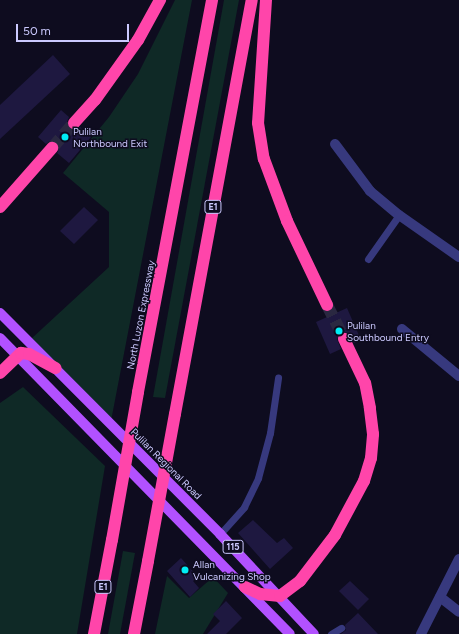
<!DOCTYPE html>
<html>
<head>
<meta charset="utf-8">
<style>
	body { margin:0 }
	#map { position:relative; width:459px; height:634px; overflow:hidden; background:#0e0c1f; font-family:Figtree,sans-serif }
	div>[style] { position:absolute }
	.green>* { inset:0; background:#0f2926 }
	.building>* { inset:0; background:#1e1840 }
	.motorway-tunnel>* { height:12px; margin-top:-6px; transform-origin:0; background:repeating-linear-gradient(90deg,#2a2841 0 12px,transparent 0 18px) }
	.service>* { height:7px; margin:-3.5px; padding:0 3.5px; transform-origin:3.5px; border-radius:3.5px; background:#37397e }
	.minor>* { height:10px; margin:-5px; padding:0 5px; transform-origin:5px; border-radius:5px; background:#37397e }
	.tertiary>* { height:10px; margin:-5px; padding:0 5px; transform-origin:5px; border-radius:5px; background:#37397e }
	.primary>* { height:10px; margin:-5px; padding:0 5px; transform-origin:5px; border-radius:5px; background:#b251ff }
	.motorway>* { height:12px; margin:-6px; padding:0 6px; transform-origin:6px; border-radius:6px; background:#ff45aa }
	.motorway-bridge>* { height:12px; margin:-6px; padding:0 6px; transform-origin:6px; border-radius:6px; background:#ff45aa }
	.dots>* { width:11px; height:11px; translate:-50% -50%; box-sizing:border-box; border:2px solid #0e0c1f; border-radius:50% }
	span { translate:-50% -50%; white-space:nowrap; text-align:center; line-height:1.15; -webkit-text-stroke:3px #0e0c1f; paint-order:stroke }
	.shield-label span { padding:1px 3px; background:#0e0c1f; border:1px solid; border-radius:3px; -webkit-text-stroke-width:0 }
	.shield-label { font-size:9px; color:#cccaff; font-weight:700 }
	.poi-label { font-size:10px; color:#cccaff }
	.left { translate:0 -50%; text-align:left }
	.street-label { font-size:10px; color:#cccaff }
	.scale { position:absolute; left:16px; top:24px; width:113px; height:18px; box-sizing:border-box; border:2px solid #cccaff; border-top:0; padding-left:5px; font-size:12px; line-height:14px; white-space:nowrap; color:#cccaff; -webkit-text-stroke:3px #0e0c1f; paint-order:stroke }
</style>
</head>
<body>
<div id="map">
	<div class="green">
		<div style="clip-path:polygon(175px 0,192px 0,111px 421px,31px 339px,109px 267px,109px 212px,63px 173px,109px 117px,138px 74px)"></div>
		<div style="clip-path:polygon(224px 0,239px 0,165px 398px,153px 397px)"></div>
		<div style="clip-path:polygon(23px 387px,105px 466px,77px 634px,0 634px,0 403px)"></div>
		<div style="clip-path:polygon(123px 551px,135px 553px,120px 634px,108px 634px)"></div>
		<div style="clip-path:polygon(167px 576px,189px 598px,213px 577px,228px 593px,203px 634px,155px 634px)"></div>
	</div>
	<div class="building">
		<div style="clip-path:polygon(53px 55px,70px 74px,0 139px,0 105px)"></div>
		<div style="clip-path:polygon(61px 110px,69px 117px,67px 122px,69px 129px,76px 130px,80px 127px,91px 137px,69px 163px,57px 153px,59px 149px,57px 142px,50px 141px,46px 144px,38px 137px)"></div>
		<div style="clip-path:polygon(84px 207px,98px 220px,74px 244px,60px 231px)"></div>
		<div style="clip-path:polygon(347px 308px,361px 340px,354px 343px,349px 333px,341px 332px,337px 339px,341px 349px,330px 354px,316px 322px)"></div>
		<div style="clip-path:polygon(253px 520px,277px 543px,284px 538px,293px 548px,270px 569px,238px 533px)"></div>
		<div style="clip-path:polygon(181px 558px,198px 577px,193px 581px,199px 588px,190px 597px,167px 571px)"></div>
		<div style="clip-path:polygon(350px 581px,369px 599px,358px 610px,339px 591px)"></div>
		<div style="clip-path:polygon(226px 601px,242px 618px,226px 634px,207px 634px,220px 621px,213px 614px)"></div>
		<div style="clip-path:polygon(358px 613px,378px 634px,341px 634px,346px 630px,345px 625px)"></div>
	</div>
	<div class="motorway-tunnel">
		<div style="left:52px;top:148px;width:33px;rotate:-49deg"></div>
		<div style="left:327px;top:305px;width:38px;rotate:63deg"></div>
	</div>
	<div class="service">
		<div style="left:368px;top:259px;width:54px;rotate:-54.8deg"></div>
		<div style="left:220px;top:534px;width:36px;rotate:-48deg"></div>
		<div style="left:244px;top:507px;width:32px;rotate:-64deg"></div>
		<div style="left:258px;top:478px;width:47px;rotate:-75.1deg"></div>
		<div style="left:270px;top:433px;width:56px;rotate:-81.7deg"></div>
		<div style="left:331px;top:634px;width:12px;rotate:-31deg"></div>
	</div>
	<div class="minor">
		<div style="left:335px;top:144px;width:59px;rotate:53.3deg"></div>
		<div style="left:370px;top:191px;width:38px;rotate:40deg"></div>
		<div style="left:399px;top:215px;width:73px;rotate:35deg"></div>
		<div style="left:402px;top:329px;width:74px;rotate:39.5deg"></div>
		<div style="left:440px;top:597px;width:24px;rotate:38deg"></div>
	</div>
	<div class="tertiary">
		<div style="left:421px;top:634px;width:84px;rotate:-63.1deg"></div>
	</div>
	<div class="primary">
		<div style="left:0;top:313px;width:312px;rotate:45.1deg"></div>
		<div style="left:220px;top:534px;width:137px;rotate:46.8deg"></div>
		<div style="left:0;top:338px;width:414px;rotate:45.6deg"></div>
	</div>
	<div class="motorway">
		<div style="left:266px;top:0;width:123px;rotate:93.7deg"></div>
		<div style="left:258px;top:123px;width:36px;rotate:81deg"></div>
		<div style="left:264px;top:159px;width:66px;rotate:69.6deg"></div>
		<div style="left:287px;top:221px;width:93px;rotate:64.5deg"></div>
		<div style="left:74px;top:123px;width:31px;rotate:-48deg"></div>
		<div style="left:95px;top:100px;width:74px;rotate:-54.4deg"></div>
		<div style="left:138px;top:40px;width:46px;rotate:-61.2deg"></div>
		<div style="left:0;top:207px;width:79px;rotate:-48.6deg"></div>
		<div style="left:0;top:373px;width:29px;rotate:-44deg"></div>
		<div style="left:21px;top:353px;width:8px;rotate:7deg"></div>
		<div style="left:29px;top:354px;width:30px;rotate:28deg"></div>
		<div style="left:138px;top:392px;width:399px;rotate:-79.3deg"></div>
		<div style="left:175px;top:414px;width:421px;rotate:-79.5deg"></div>
		<div style="left:245px;top:587px;width:17px;rotate:25deg"></div>
		<div style="left:260px;top:594px;width:20px;rotate:6deg"></div>
		<div style="left:280px;top:596px;width:25px;rotate:-37deg"></div>
		<div style="left:300px;top:581px;width:58px;rotate:-52.7deg"></div>
		<div style="left:335px;top:535px;width:61px;rotate:-61.8deg"></div>
		<div style="left:364px;top:481px;width:24px;rotate:-73deg"></div>
		<div style="left:371px;top:458px;width:24px;rotate:-85deg"></div>
		<div style="left:373px;top:434px;width:26px;rotate:-97deg"></div>
		<div style="left:370px;top:408px;width:25px;rotate:-101deg"></div>
		<div style="left:365px;top:383px;width:49px;rotate:-115.5deg"></div>
		<div style="left:94px;top:634px;width:96px;rotate:-79.2deg"></div>
		<div style="left:134px;top:634px;width:74px;rotate:-79.1deg"></div>
	</div>
	<div class="motorway-bridge">
		<div style="left:112px;top:540px;width:150px;rotate:-80deg"></div>
		<div style="left:148px;top:561px;width:149px;rotate:-79.6deg"></div>
	</div>
	<div class="dots">
		<div style="left:65px;top:137px;background:#00edf5"></div>
		<div style="left:339px;top:331px;background:#00edf5"></div>
		<div style="left:185px;top:570px;background:#00edf5"></div>
	</div>
	<div class="shield-label">
		<span style="left:213px;top:207px">E1</span>
		<span style="left:233px;top:547px">115</span>
		<span style="left:103px;top:587px">E1</span>
	</div>
	<div class="poi-label">
		<span class="left" style="left:73px;top:137px">Pulilan<br>Northbound Exit</span>
		<span class="left" style="left:347px;top:331px">Pulilan<br>Southbound Entry</span>
		<span class="left" style="left:193px;top:570px">Allan<br>Vulcanizing Shop</span>
	</div>
	<div class="street-label">
		<span style="left:141px;top:315px;rotate:-79deg">North Luzon Expressway</span>
		<span style="left:166px;top:464px;rotate:45deg">Pulilan Regional Road</span>
	</div>
	<div class="scale">50 m</div>
</div>
</body>
</html>
